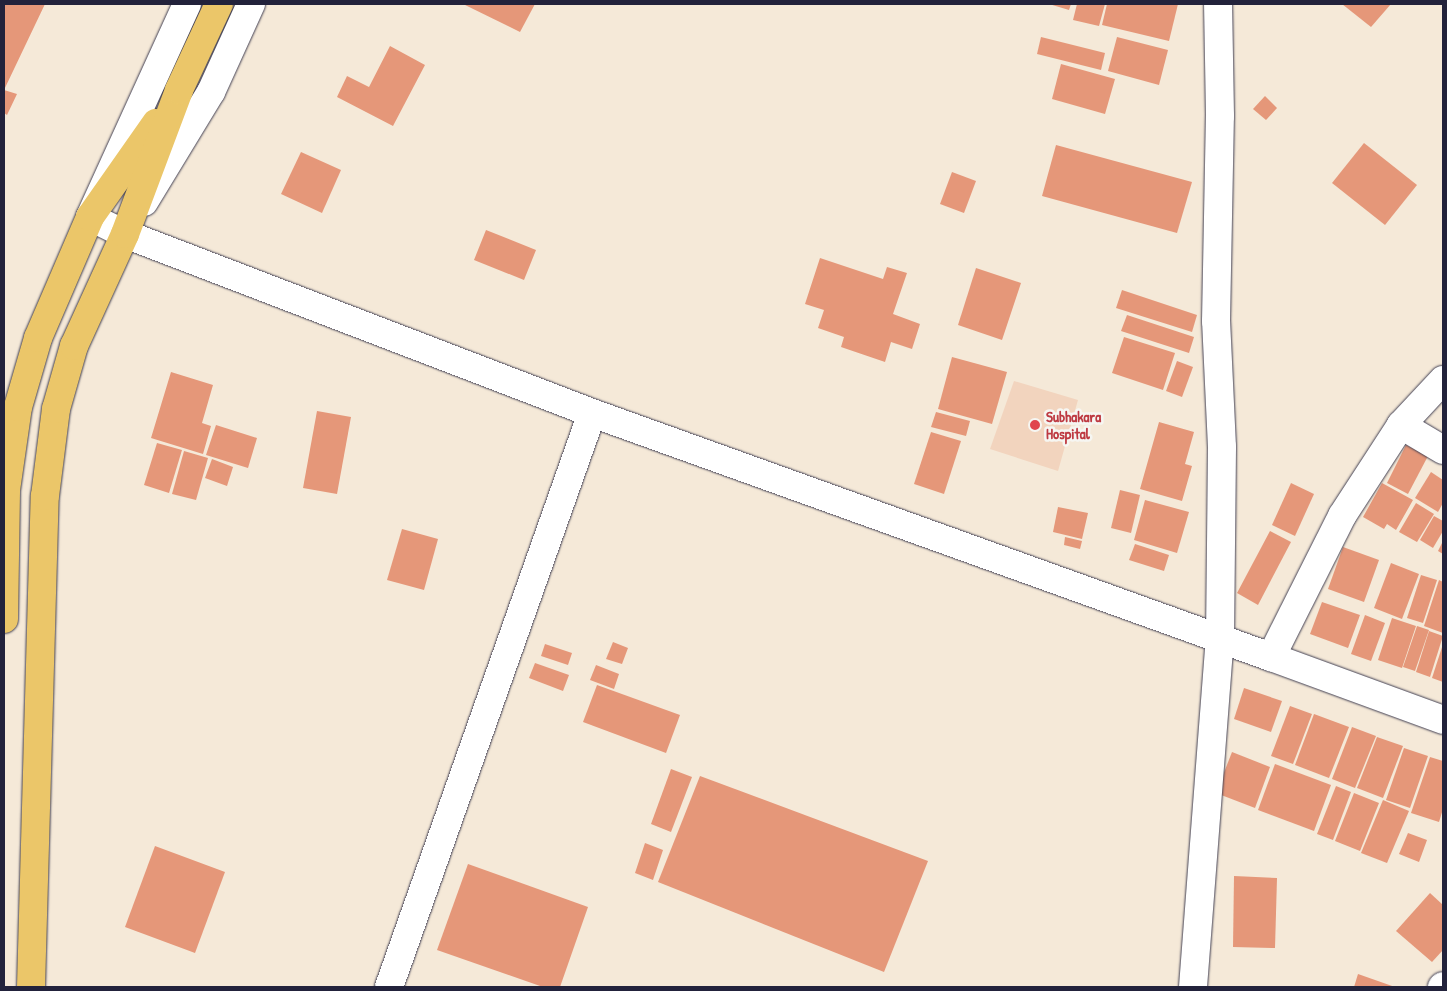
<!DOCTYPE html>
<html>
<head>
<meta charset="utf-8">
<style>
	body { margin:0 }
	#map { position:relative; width:1447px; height:991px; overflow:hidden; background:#f5e9d8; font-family:"Patrick Hand",sans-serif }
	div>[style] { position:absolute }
	.built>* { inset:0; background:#f2d4be }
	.building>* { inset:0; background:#e59779 }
	.roads { filter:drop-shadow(0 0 1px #424053) drop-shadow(0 0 1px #424053) }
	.minor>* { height:28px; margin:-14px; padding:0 14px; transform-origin:14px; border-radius:14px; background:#fff }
	.major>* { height:28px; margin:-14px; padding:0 14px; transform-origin:14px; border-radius:14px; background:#ebc669 }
	.dots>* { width:14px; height:14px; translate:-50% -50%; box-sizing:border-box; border:2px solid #f6f6f2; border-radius:50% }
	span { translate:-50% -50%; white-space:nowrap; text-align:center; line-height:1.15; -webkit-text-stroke:5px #f6f6f2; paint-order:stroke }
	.health-label { font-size:15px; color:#be3a42; font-weight:700 }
	.left { translate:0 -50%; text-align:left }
	.frame { position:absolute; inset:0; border:5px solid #22223b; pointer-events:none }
</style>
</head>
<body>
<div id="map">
	<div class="built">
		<div style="clip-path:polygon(1014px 381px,1078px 400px,1058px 471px,990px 449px)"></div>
	</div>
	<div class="building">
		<div style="clip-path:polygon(4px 4px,45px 4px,4px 90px,17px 94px,7px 115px,4px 113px)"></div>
		<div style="clip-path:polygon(463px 4px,535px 4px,520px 32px)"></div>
		<div style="clip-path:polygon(1049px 4px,1071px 4px,1069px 10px)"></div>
		<div style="clip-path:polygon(1077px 4px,1105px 4px,1099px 26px,1073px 20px)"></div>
		<div style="clip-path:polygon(1107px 4px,1178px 4px,1169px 41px,1102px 25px)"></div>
		<div style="clip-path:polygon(1342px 4px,1391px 4px,1371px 27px)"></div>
		<div style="clip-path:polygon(1041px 37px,1105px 53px,1101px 70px,1037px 54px)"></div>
		<div style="clip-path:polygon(1117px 37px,1168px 50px,1159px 85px,1108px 71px)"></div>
		<div style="clip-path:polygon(390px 46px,425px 65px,393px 126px,337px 97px,347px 76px,369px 87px)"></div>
		<div style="clip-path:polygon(1061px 64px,1115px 79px,1105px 114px,1052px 99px)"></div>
		<div style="clip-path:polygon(1265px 96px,1277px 108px,1266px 120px,1253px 109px)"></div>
		<div style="clip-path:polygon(1364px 143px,1417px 185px,1385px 225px,1332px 183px)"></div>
		<div style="clip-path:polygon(1056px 145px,1192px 182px,1177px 233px,1042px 196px)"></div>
		<div style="clip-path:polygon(301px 152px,341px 170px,322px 213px,281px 194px)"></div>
		<div style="clip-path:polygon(952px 172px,976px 181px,964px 213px,940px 204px)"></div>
		<div style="clip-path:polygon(486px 230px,536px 250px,524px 280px,474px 260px)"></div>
		<div style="clip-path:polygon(820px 258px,883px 279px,887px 267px,907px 273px,893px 314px,920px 324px,912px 349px,891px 342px,885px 362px,841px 347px,844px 337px,818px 328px,824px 310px,805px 304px)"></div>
		<div style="clip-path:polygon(976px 268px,1021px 283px,1002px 340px,958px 325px)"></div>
		<div style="clip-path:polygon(1122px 290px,1197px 315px,1192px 332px,1116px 308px)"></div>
		<div style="clip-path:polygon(1127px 315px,1194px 337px,1189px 353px,1121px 331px)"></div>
		<div style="clip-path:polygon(1124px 337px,1175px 353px,1163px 390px,1112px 373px)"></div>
		<div style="clip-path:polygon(952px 357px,1007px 372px,992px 424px,938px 409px)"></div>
		<div style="clip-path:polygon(1177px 361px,1193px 367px,1182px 397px,1166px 391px)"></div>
		<div style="clip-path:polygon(171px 372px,213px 385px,202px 423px,211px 426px,203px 454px,151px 438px)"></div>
		<div style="clip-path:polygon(317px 411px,351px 417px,337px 494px,303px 488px)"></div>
		<div style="clip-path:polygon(936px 412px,970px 421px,966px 436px,931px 427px)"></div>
		<div style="clip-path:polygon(1159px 422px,1194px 432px,1185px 464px,1192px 466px,1182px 501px,1140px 489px)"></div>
		<div style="clip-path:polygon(216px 425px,257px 438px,248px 468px,206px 455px)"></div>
		<div style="clip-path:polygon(931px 432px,961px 441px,944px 494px,914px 484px)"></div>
		<div style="clip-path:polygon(157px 443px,182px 450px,169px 493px,144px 485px)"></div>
		<div style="clip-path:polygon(1406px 445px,1428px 456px,1408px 494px,1387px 483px)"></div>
		<div style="clip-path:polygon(184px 451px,208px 458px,196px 500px,172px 494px)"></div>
		<div style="clip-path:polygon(212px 459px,233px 467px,227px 486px,205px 478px)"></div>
		<div style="clip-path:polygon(1431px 472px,1443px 480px,1443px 503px,1438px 512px,1415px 498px)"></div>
		<div style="clip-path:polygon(1291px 483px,1314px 494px,1295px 536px,1272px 525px)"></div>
		<div style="clip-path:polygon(1382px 483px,1413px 500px,1396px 530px,1387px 524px,1384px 529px,1363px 517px)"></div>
		<div style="clip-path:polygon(1120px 490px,1140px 495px,1131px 533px,1111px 528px)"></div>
		<div style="clip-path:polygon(1145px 500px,1189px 512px,1177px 553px,1134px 540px)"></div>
		<div style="clip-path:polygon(1416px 503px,1434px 514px,1417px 542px,1399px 532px)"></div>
		<div style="clip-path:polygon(1058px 507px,1088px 513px,1082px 539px,1053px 532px)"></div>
		<div style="clip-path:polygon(1434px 516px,1443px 521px,1443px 531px,1433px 548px,1420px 540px)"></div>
		<div style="clip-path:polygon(402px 529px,438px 539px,424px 590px,387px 580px)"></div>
		<div style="clip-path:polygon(1270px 531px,1291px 542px,1258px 605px,1237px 593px)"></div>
		<div style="clip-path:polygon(1065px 537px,1082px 541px,1080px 549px,1064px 545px)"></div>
		<div style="clip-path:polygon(1443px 541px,1443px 554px,1438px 551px)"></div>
		<div style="clip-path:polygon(1135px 544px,1169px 555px,1164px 571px,1129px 560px)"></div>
		<div style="clip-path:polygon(1343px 547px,1379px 560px,1364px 602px,1328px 589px)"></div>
		<div style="clip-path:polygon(1391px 563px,1419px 574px,1402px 619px,1374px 608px)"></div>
		<div style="clip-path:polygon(1421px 575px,1437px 580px,1423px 623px,1407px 618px)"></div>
		<div style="clip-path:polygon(1439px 580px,1443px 582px,1443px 633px,1424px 626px)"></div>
		<div style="clip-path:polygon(1322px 602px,1360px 615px,1348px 648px,1310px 634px)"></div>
		<div style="clip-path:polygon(1365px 615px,1385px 623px,1371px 661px,1351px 654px)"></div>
		<div style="clip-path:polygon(1392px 618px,1416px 626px,1402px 668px,1378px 660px)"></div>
		<div style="clip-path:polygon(1417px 626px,1429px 630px,1415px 671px,1403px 667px)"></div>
		<div style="clip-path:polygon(1429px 631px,1443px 636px,1430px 677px,1416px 672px)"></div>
		<div style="clip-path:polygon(613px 642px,628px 648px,622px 664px,606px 659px)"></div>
		<div style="clip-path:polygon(545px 644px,572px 653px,568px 665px,541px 656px)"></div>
		<div style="clip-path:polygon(1443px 644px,1443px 682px,1432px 678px)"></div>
		<div style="clip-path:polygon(535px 663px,569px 675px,563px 691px,529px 678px)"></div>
		<div style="clip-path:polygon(596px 665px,619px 674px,614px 689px,590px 680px)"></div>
		<div style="clip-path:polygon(597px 685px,680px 715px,666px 753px,583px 722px)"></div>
		<div style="clip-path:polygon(1244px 688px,1282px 701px,1271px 732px,1234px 719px)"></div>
		<div style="clip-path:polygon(1290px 706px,1312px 714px,1293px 764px,1271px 756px)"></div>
		<div style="clip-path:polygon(1314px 714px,1349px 727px,1329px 778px,1295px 765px)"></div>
		<div style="clip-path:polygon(1352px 727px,1376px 736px,1355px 788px,1332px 779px)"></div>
		<div style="clip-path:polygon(1377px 737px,1403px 746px,1383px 798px,1357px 788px)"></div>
		<div style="clip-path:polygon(1404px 748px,1428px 756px,1410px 808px,1386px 800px)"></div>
		<div style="clip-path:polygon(1232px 752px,1270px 767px,1255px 808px,1216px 793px)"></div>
		<div style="clip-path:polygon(1430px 757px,1443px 761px,1443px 809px,1439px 822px,1411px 813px)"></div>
		<div style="clip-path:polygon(1275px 764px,1331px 785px,1314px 831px,1258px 810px)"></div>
		<div style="clip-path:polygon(671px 769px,692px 777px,671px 832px,651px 824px)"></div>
		<div style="clip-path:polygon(700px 776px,928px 861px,884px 972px,658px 882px)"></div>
		<div style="clip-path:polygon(1336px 786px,1351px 792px,1333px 840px,1317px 834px)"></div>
		<div style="clip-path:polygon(1354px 793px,1379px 803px,1360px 851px,1335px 841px)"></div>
		<div style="clip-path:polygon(1383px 800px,1409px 811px,1387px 863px,1361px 853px)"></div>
		<div style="clip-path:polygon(1408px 833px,1427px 840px,1419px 862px,1399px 854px)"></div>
		<div style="clip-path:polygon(645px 843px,663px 850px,653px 880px,635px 873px)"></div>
		<div style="clip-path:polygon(155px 846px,225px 872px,195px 953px,125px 927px)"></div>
		<div style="clip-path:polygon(468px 864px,588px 907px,560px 987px,543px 987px,437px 950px)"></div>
		<div style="clip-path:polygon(1234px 876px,1277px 878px,1275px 948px,1233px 947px)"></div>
		<div style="clip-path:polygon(1430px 893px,1443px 905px,1443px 950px,1432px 962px,1396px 931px)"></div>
		<div style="clip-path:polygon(1358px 974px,1395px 987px,1354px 987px)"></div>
	</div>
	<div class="roads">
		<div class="minor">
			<div style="left:187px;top:4px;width:234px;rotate:114.5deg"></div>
			<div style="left:90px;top:217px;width:39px;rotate:26deg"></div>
			<div style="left:125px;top:234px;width:500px;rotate:20.97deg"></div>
			<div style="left:592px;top:413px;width:722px;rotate:19.77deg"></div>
			<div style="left:144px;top:202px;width:129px;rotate:-58.7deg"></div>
			<div style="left:211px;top:92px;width:97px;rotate:-65.6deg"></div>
			<div style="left:1443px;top:380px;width:62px;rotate:133deg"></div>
			<div style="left:1401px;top:425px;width:108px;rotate:123deg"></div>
			<div style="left:1342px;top:516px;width:158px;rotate:116.7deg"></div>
			<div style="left:1271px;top:657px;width:183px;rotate:20.1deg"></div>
			<div style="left:1401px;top:425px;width:49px;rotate:30.8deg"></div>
			<div style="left:389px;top:987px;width:609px;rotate:-70.52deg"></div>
			<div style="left:1193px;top:987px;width:349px;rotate:-85.6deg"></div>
			<div style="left:1220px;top:639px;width:192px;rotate:-89.4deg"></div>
			<div style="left:1222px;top:447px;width:126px;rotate:-92.7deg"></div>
			<div style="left:1216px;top:321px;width:205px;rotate:-88.9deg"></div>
			<div style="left:1220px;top:116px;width:112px;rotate:-91deg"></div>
			<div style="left:1442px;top:987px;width:1px;rotate:-45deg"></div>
		</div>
		<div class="major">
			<div style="left:4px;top:619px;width:129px;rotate:-89.1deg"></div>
			<div style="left:6px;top:490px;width:84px;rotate:-81.8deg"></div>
			<div style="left:18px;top:407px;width:72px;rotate:-73.8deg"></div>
			<div style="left:38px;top:338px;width:132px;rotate:-66.7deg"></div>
			<div style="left:90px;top:217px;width:115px;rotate:-54.9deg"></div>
			<div style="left:31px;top:987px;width:491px;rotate:-88.4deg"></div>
			<div style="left:45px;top:496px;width:88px;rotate:-82.8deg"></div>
			<div style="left:56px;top:409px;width:66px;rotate:-74.1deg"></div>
			<div style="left:74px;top:346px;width:123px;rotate:-65.5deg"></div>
			<div style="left:125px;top:234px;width:154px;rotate:-69.4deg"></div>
			<div style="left:179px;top:90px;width:95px;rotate:-65.1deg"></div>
		</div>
	</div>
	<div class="dots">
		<div style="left:1035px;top:425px;background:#e0444e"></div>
	</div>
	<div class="health-label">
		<span class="left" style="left:1046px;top:425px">Subhakara<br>Hospital</span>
	</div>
	<div class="frame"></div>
</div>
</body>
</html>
